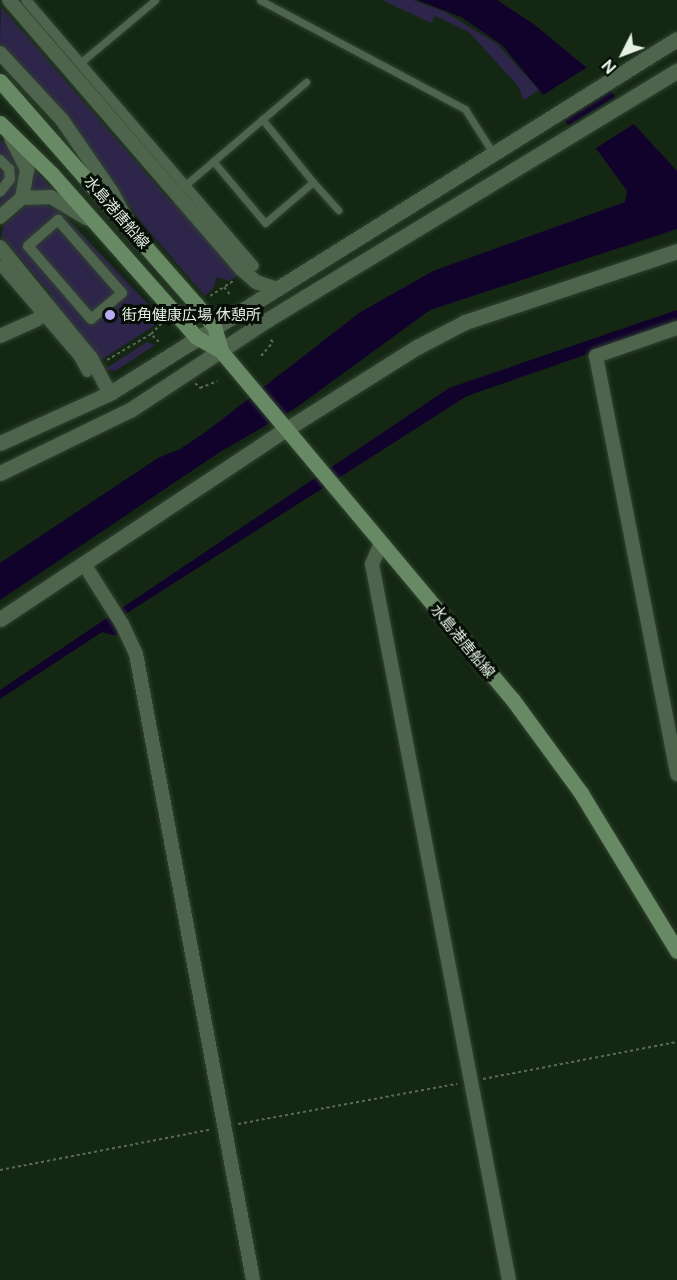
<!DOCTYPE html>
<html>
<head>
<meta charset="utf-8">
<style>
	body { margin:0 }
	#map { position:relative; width:677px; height:1280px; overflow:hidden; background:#142713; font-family:"Public Sans","Noto Sans JP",sans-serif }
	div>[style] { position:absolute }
	.green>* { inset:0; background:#2e254a }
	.water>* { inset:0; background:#11022c }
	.pier>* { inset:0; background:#142713 }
	.path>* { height:2px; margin-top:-1px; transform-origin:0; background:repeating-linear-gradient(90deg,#596a58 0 3px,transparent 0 6px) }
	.roads { filter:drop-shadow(0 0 2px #314330) drop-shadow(0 0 2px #314330) }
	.service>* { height:7px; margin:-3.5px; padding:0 3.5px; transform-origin:3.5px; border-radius:3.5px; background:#4e644d }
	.pedestrian>* { height:10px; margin:-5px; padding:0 5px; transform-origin:5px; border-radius:5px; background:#4e644d }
	.minor>* { height:14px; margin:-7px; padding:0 7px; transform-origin:7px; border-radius:7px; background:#4e644d }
	.tertiary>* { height:15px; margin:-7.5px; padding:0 7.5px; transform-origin:7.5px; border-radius:7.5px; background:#4e644d }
	.secondary>* { height:15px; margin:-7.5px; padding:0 7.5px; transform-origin:7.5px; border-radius:7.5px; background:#678a64 }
	.dots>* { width:16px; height:16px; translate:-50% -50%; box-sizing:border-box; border:3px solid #060e06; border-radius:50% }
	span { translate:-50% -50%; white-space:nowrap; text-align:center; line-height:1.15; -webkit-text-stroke:6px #060e06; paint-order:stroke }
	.street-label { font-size:15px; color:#e3f0e2 }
	.poi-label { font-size:15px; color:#e3f0e2 }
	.left { translate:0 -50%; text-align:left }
	.north { position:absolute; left:593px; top:24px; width:60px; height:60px; -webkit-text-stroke:4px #060e06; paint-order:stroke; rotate:228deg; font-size:16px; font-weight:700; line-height:24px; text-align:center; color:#e3f0e2 }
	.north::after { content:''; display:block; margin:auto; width:21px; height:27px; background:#e3f0e2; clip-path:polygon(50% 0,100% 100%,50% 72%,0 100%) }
</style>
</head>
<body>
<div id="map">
	<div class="green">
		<div style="clip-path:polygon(382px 0,413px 0,445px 12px,497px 44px,539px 90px,524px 100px,518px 86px,469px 32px,435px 16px,431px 23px)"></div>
		<div style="clip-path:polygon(1px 7px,170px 201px,184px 208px,239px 274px,229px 281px,217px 277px,213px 288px,205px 296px,199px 289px,142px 223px,45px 92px,0 44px)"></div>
		<div style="clip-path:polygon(0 140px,19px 161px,22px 172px,19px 193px,0 207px)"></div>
		<div style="clip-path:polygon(31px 166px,56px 193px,43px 190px,27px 195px,34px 181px)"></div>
		<div style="clip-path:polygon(43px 202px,62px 213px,163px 320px,99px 361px,56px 310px,51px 294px,1px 236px,4px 225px,26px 206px)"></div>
		<div style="clip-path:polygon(147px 342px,155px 345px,115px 371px,105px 369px)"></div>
	</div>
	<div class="water">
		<div style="clip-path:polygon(417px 0,497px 0,535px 25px,587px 68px,611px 91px,631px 121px,677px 171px,677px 229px,430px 310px,297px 407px,220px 452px,0 600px,0 563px,158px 458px,180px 449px,207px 431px,359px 313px,433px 271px,625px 202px,627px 191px,598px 151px,570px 127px,502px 45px,461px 17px)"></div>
		<div style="clip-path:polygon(677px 310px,677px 323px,467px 396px,124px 615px,117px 636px,102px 632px,0 699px,0 690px,449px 388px)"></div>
	</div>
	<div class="pier">
		<div style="clip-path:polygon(589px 66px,612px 91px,564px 121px,543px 95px)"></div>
		<div style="clip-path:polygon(617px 96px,637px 122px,593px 150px,568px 126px)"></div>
	</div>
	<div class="path">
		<div style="left:224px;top:287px;width:11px;rotate:52deg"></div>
		<div style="left:210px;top:296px;width:30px;rotate:-33deg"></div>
		<div style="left:159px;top:342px;width:11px;rotate:-135deg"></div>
		<div style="left:151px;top:334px;width:16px;rotate:-45deg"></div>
		<div style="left:261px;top:356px;width:18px;rotate:-49deg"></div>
		<div style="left:273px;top:342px;width:6px;rotate:-135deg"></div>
		<div style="left:107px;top:360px;width:51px;rotate:-30.6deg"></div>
		<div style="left:195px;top:383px;width:7px;rotate:45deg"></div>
		<div style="left:200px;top:388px;width:19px;rotate:-21deg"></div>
		<div style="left:483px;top:1079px;width:197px;rotate:-10.8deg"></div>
		<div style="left:238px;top:1124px;width:223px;rotate:-10.4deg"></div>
		<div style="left:0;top:1170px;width:216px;rotate:-10.9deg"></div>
	</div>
	<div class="roads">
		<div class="service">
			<div style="left:260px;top:0;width:232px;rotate:28deg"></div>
			<div style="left:465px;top:109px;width:52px;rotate:57.5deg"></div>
			<div style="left:80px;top:63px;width:98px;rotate:-40deg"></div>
			<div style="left:262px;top:119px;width:81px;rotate:51deg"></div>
			<div style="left:213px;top:161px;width:81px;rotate:50deg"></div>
			<div style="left:265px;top:223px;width:63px;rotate:-40.5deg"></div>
			<div style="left:313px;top:182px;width:38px;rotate:48deg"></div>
			<div style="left:183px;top:187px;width:162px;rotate:-40.5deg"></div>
		</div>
		<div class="pedestrian">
			<div style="left:26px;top:0;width:350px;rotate:49.4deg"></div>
			<div style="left:0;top:160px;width:13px;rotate:45deg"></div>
			<div style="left:9px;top:169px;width:10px;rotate:84deg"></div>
			<div style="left:10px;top:179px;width:16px;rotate:128deg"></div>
			<div style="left:58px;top:220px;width:97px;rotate:48.8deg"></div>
			<div style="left:122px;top:293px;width:40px;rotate:140deg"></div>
			<div style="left:91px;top:319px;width:96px;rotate:-130.8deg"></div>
			<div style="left:28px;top:246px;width:40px;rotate:-41deg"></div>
			<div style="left:0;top:265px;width:121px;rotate:49.3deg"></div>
			<div style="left:79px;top:357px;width:17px;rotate:62deg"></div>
		</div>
		<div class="minor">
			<div style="left:9px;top:0;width:354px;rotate:49.2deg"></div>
			<div style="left:240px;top:268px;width:21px;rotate:41deg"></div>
			<div style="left:256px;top:282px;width:19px;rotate:18deg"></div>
			<div style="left:0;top:53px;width:91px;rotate:47.2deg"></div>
			<div style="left:62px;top:120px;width:86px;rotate:55.4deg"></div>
			<div style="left:111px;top:191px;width:33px;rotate:61deg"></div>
			<div style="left:11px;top:138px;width:36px;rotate:63deg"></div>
			<div style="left:27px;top:170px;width:28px;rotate:100deg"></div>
			<div style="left:22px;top:198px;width:29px;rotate:-2deg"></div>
			<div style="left:51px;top:197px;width:41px;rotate:31deg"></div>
			<div style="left:0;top:217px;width:29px;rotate:-41deg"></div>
			<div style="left:0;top:247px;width:144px;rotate:50.7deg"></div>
			<div style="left:91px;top:358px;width:40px;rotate:62deg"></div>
			<div style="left:677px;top:328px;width:86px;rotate:160.9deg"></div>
			<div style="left:596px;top:356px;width:426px;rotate:79deg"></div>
			<div style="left:0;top:336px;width:39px;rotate:-24deg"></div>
			<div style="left:36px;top:320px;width:18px;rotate:-38deg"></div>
			<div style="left:381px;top:543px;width:23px;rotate:113deg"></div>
			<div style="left:372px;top:564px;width:729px;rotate:79.17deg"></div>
			<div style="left:84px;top:564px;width:71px;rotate:57.7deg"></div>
			<div style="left:122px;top:624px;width:33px;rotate:65deg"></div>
			<div style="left:136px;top:654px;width:637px;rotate:79.41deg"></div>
		</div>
		<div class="tertiary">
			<div style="left:0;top:443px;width:121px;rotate:-24.4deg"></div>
			<div style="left:110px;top:393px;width:668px;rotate:-31.98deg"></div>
			<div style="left:0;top:473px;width:144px;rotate:-25.9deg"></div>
			<div style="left:130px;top:410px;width:164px;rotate:-33.3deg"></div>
			<div style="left:267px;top:320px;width:480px;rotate:-31.3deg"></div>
			<div style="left:0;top:619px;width:342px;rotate:-33.6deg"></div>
			<div style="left:285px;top:430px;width:156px;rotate:-32.2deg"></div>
			<div style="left:417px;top:347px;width:54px;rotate:-27.5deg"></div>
			<div style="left:465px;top:322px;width:224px;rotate:-18.5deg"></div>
		</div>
		<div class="secondary">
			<div style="left:0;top:81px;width:297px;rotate:48.7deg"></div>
			<div style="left:196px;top:304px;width:28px;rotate:51deg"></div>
			<div style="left:214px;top:326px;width:26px;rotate:74deg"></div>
			<div style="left:0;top:123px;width:73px;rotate:44.4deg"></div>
			<div style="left:52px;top:174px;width:217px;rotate:48.5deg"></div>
			<div style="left:196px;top:337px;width:29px;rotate:29deg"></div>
			<div style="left:221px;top:351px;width:455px;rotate:50.1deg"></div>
			<div style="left:513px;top:700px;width:115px;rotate:53.8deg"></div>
			<div style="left:581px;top:793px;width:185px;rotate:58.7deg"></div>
		</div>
	</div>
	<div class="dots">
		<div style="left:110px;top:315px;background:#baaaf6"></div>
	</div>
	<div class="street-label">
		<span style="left:117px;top:212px;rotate:49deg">水島港唐船線</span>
		<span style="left:463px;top:641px;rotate:50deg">水島港唐船線</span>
	</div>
	<div class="poi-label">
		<span class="left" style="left:122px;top:315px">街角健康広場 休憩所</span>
	</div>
	<div class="north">N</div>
</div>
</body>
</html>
